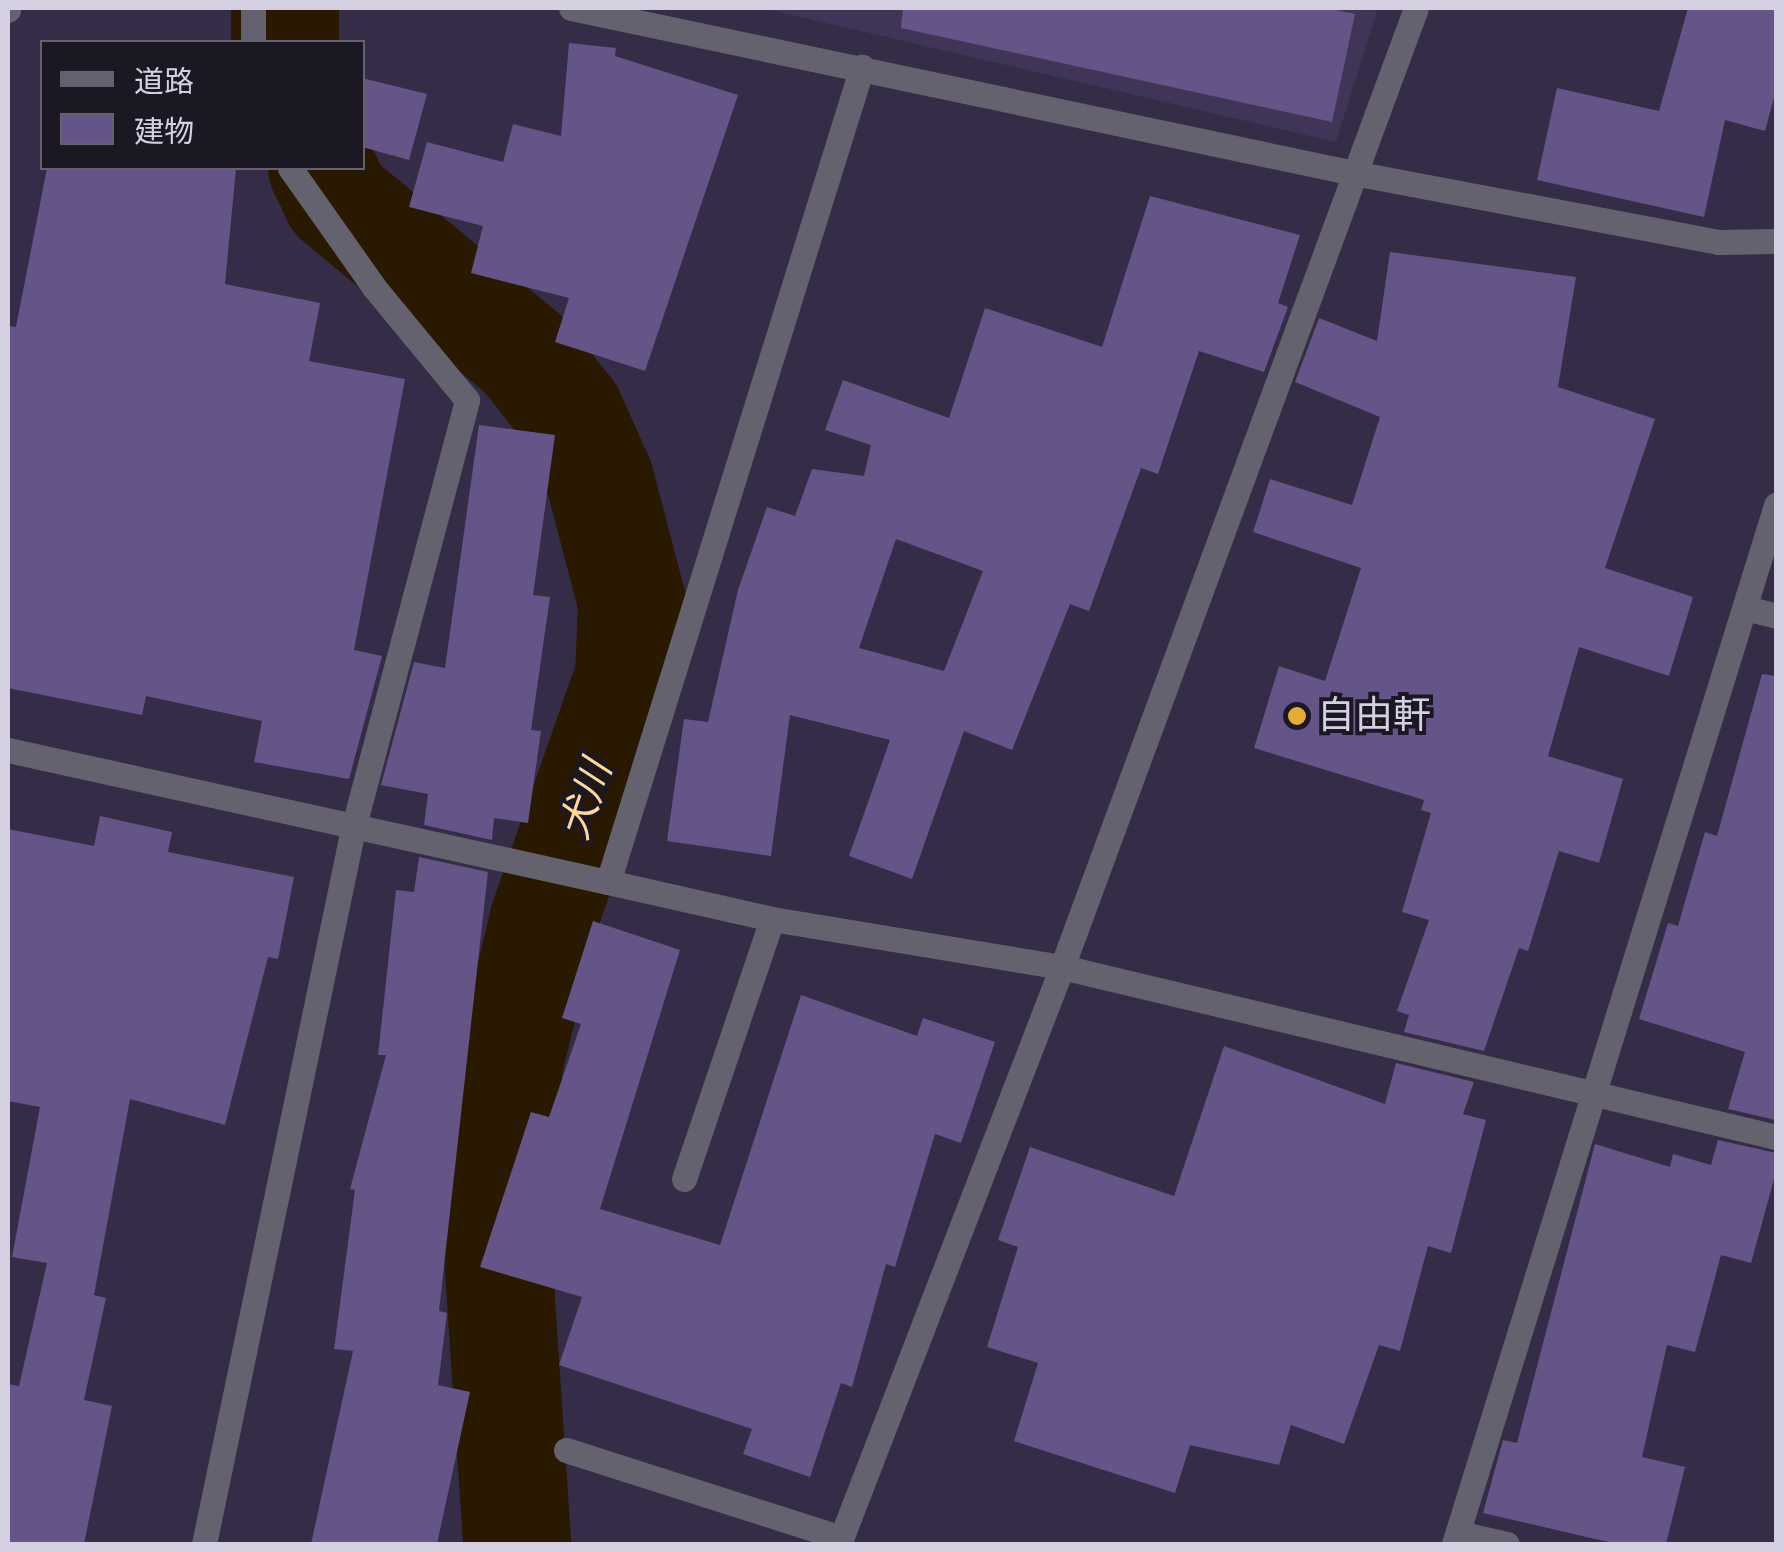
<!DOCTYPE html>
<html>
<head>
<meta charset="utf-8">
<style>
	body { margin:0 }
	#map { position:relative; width:1784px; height:1552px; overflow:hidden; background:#352d47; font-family:Signika,"Noto Sans JP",sans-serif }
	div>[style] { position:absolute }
	.built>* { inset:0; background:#403556 }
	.river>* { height:108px; margin:-54px; padding:0 54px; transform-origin:54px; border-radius:54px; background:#291900 }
	.building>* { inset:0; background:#645487 }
	.service>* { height:25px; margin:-12.5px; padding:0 12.5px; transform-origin:12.5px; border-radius:12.5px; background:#65626f }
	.minor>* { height:25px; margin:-12.5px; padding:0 12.5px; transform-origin:12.5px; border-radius:12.5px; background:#65626f }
	.tertiary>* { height:25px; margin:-12.5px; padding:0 12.5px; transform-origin:12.5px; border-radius:12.5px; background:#65626f }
	.dots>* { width:28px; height:28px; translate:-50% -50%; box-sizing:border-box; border:5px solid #1b1824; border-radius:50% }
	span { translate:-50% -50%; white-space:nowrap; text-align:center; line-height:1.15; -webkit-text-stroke:8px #1b1824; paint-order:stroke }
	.poi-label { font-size:38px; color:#d4d0e1 }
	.left { translate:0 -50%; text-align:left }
	.water-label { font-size:40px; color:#ffd799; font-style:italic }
	.frame { position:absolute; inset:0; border:10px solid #d4d0e1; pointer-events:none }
	.legend { position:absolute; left:40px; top:40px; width:325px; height:130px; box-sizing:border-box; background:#1b1824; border:2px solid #656270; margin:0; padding:12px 18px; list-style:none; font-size:30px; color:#d4d0e1 }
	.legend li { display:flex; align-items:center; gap:20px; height:50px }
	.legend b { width:50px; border:2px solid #656270 }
</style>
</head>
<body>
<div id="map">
	<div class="built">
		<div style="clip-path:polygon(762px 8px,1378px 8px,1336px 142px)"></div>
	</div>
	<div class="river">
		<div style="left:285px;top:42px;width:34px;rotate:-90deg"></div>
		<div style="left:322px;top:168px;width:34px;rotate:64deg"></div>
		<div style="left:337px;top:199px;width:244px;rotate:39.8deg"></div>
		<div style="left:524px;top:355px;width:74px;rotate:51.6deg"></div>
		<div style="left:570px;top:413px;width:73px;rotate:65.9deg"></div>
		<div style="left:600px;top:480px;width:126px;rotate:75.3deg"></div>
		<div style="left:632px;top:602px;width:74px;rotate:92.3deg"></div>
		<div style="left:629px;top:676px;width:257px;rotate:109.3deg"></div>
		<div style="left:544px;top:919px;width:149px;rotate:103.6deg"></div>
		<div style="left:509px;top:1064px;width:147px;rotate:95.5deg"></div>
		<div style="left:495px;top:1210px;width:335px;rotate:86.2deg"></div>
	</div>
	<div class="building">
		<div style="clip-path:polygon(903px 8px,1326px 8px,1355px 14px,1332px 122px,901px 28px)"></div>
		<div style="clip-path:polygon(1688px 8px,1776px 8px,1776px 90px,1765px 131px,1725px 120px,1704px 217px,1537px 180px,1557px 88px,1659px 111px)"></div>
		<div style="clip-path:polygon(569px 43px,616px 48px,615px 56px,738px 95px,645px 371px,555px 342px,569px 298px,471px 273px,483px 226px,409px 207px,427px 142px,503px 162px,513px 124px,561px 136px)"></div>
		<div style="clip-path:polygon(362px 78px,427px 94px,409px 160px,362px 147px)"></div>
		<div style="clip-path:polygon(47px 168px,236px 168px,225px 284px,320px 303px,309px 361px,405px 379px,354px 650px,382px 656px,349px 779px,254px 762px,262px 721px,146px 696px,142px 715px,8px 688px,8px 326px,16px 327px)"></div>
		<div style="clip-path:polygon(evenodd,1150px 196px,1300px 235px,1278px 303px,1288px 307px,1264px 372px,1199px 351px,1158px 474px,1141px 468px,1089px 611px,1070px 604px,1012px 750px,964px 731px,912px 879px,849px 856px,890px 740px,790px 715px,771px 856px,667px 841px,684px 719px,708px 722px,738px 590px,767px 507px,795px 516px,812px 469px,864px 476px,871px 445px,825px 430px,843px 380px,949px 418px,985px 308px,1102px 347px,1150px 196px,896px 539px,983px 571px,944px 671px,859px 648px,896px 539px)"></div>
		<div style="clip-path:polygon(1390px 252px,1576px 277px,1558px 387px,1655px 419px,1605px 568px,1693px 597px,1669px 676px,1579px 647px,1548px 756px,1623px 779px,1599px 863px,1559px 851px,1528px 951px,1519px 948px,1484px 1051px,1404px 1032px,1409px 1015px,1397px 1011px,1429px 920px,1402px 912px,1431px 813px,1421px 810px,1424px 800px,1254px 748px,1279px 666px,1325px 681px,1361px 568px,1253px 532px,1270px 479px,1352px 505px,1380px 417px,1295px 382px,1319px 318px,1377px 341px)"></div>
		<div style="clip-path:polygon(479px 425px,555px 435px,533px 595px,550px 597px,531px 730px,541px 731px,528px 823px,494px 818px,492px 840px,424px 825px,428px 794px,381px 785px,414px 662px,445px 668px)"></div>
		<div style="clip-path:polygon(1762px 674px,1776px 676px,1776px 1120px,1728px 1109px,1745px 1052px,1639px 1019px,1668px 923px,1678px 926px,1705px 832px,1717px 836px)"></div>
		<div style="clip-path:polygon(100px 816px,172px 832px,168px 852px,294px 877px,278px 959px,268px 957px,225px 1125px,130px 1099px,94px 1295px,106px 1298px,84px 1400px,112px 1406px,84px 1544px,8px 1544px,8px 1384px,19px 1386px,47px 1263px,12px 1257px,40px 1107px,8px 1101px,8px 829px,94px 846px)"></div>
		<div style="clip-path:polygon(419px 857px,488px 872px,439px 1311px,447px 1313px,438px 1385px,470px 1392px,437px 1544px,311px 1544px,353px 1351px,334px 1349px,355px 1190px,350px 1189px,386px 1055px,378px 1055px,396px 890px,414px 892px)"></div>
		<div style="clip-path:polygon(593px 921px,680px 950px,600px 1209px,720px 1245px,801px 995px,917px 1036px,923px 1018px,995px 1042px,961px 1143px,935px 1134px,895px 1267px,886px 1264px,852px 1387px,841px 1383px,810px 1477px,743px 1454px,752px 1429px,559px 1365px,582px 1297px,480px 1267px,531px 1112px,549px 1117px,581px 1024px,562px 1018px)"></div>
		<div style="clip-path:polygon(1224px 1046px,1385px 1104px,1396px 1063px,1474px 1082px,1463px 1114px,1486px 1120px,1451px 1253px,1428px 1246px,1400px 1351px,1379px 1345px,1344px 1444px,1291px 1425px,1279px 1465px,1190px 1445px,1175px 1493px,1014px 1441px,1038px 1363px,987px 1347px,1018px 1247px,998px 1240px,1030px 1147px,1174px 1196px)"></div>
		<div style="clip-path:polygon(1718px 1140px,1776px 1153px,1776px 1172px,1751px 1263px,1721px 1255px,1695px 1352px,1667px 1345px,1642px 1457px,1685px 1467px,1666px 1544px,1617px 1544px,1483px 1513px,1503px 1440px,1517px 1443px,1595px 1144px,1670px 1167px,1673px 1154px,1711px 1165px)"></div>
	</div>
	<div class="service">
		<div style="left:253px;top:8px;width:34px;rotate:90deg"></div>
		<div style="left:571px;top:8px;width:805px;rotate:11.9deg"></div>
		<div style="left:1359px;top:174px;width:366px;rotate:10.7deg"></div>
		<div style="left:1719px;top:242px;width:57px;rotate:-1deg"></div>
		<div style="left:8px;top:10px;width:2px;rotate:-90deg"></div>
		<div style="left:1745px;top:608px;width:32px;rotate:14deg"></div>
		<div style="left:608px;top:882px;width:168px;rotate:12.7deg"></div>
		<div style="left:772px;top:919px;width:294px;rotate:9.4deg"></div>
		<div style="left:1062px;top:967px;width:734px;rotate:13.39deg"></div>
		<div style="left:684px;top:1179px;width:274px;rotate:-71.3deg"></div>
		<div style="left:566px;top:1450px;width:289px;rotate:17.7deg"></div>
		<div style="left:1458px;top:1533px;width:50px;rotate:12.7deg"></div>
		<div style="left:204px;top:1544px;width:730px;rotate:-78.23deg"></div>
		<div style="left:353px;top:829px;width:444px;rotate:-75.1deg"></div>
		<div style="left:467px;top:400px;width:146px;rotate:-129.5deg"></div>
		<div style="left:374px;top:287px;width:146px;rotate:-125.2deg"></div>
		<div style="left:1454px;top:1544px;width:1088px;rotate:-72.78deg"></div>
	</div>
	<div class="minor">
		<div style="left:8px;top:750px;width:614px;rotate:12.41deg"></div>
		<div style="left:608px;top:882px;width:854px;rotate:-72.69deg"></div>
	</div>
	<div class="tertiary">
		<div style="left:839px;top:1544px;width:619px;rotate:-68.87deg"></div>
		<div style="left:1062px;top:967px;width:1022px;rotate:-69.74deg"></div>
	</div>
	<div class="dots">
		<div style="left:1297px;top:716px;background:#e9ab38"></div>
	</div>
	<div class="poi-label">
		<span class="left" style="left:1317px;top:716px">自由軒</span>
	</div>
	<div class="water-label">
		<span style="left:586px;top:800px;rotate:-71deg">犬川</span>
	</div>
	<div class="frame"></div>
	<ul class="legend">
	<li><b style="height:12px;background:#65626f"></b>道路</li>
	<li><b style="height:28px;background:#645487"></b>建物</li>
	</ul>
</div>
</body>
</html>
